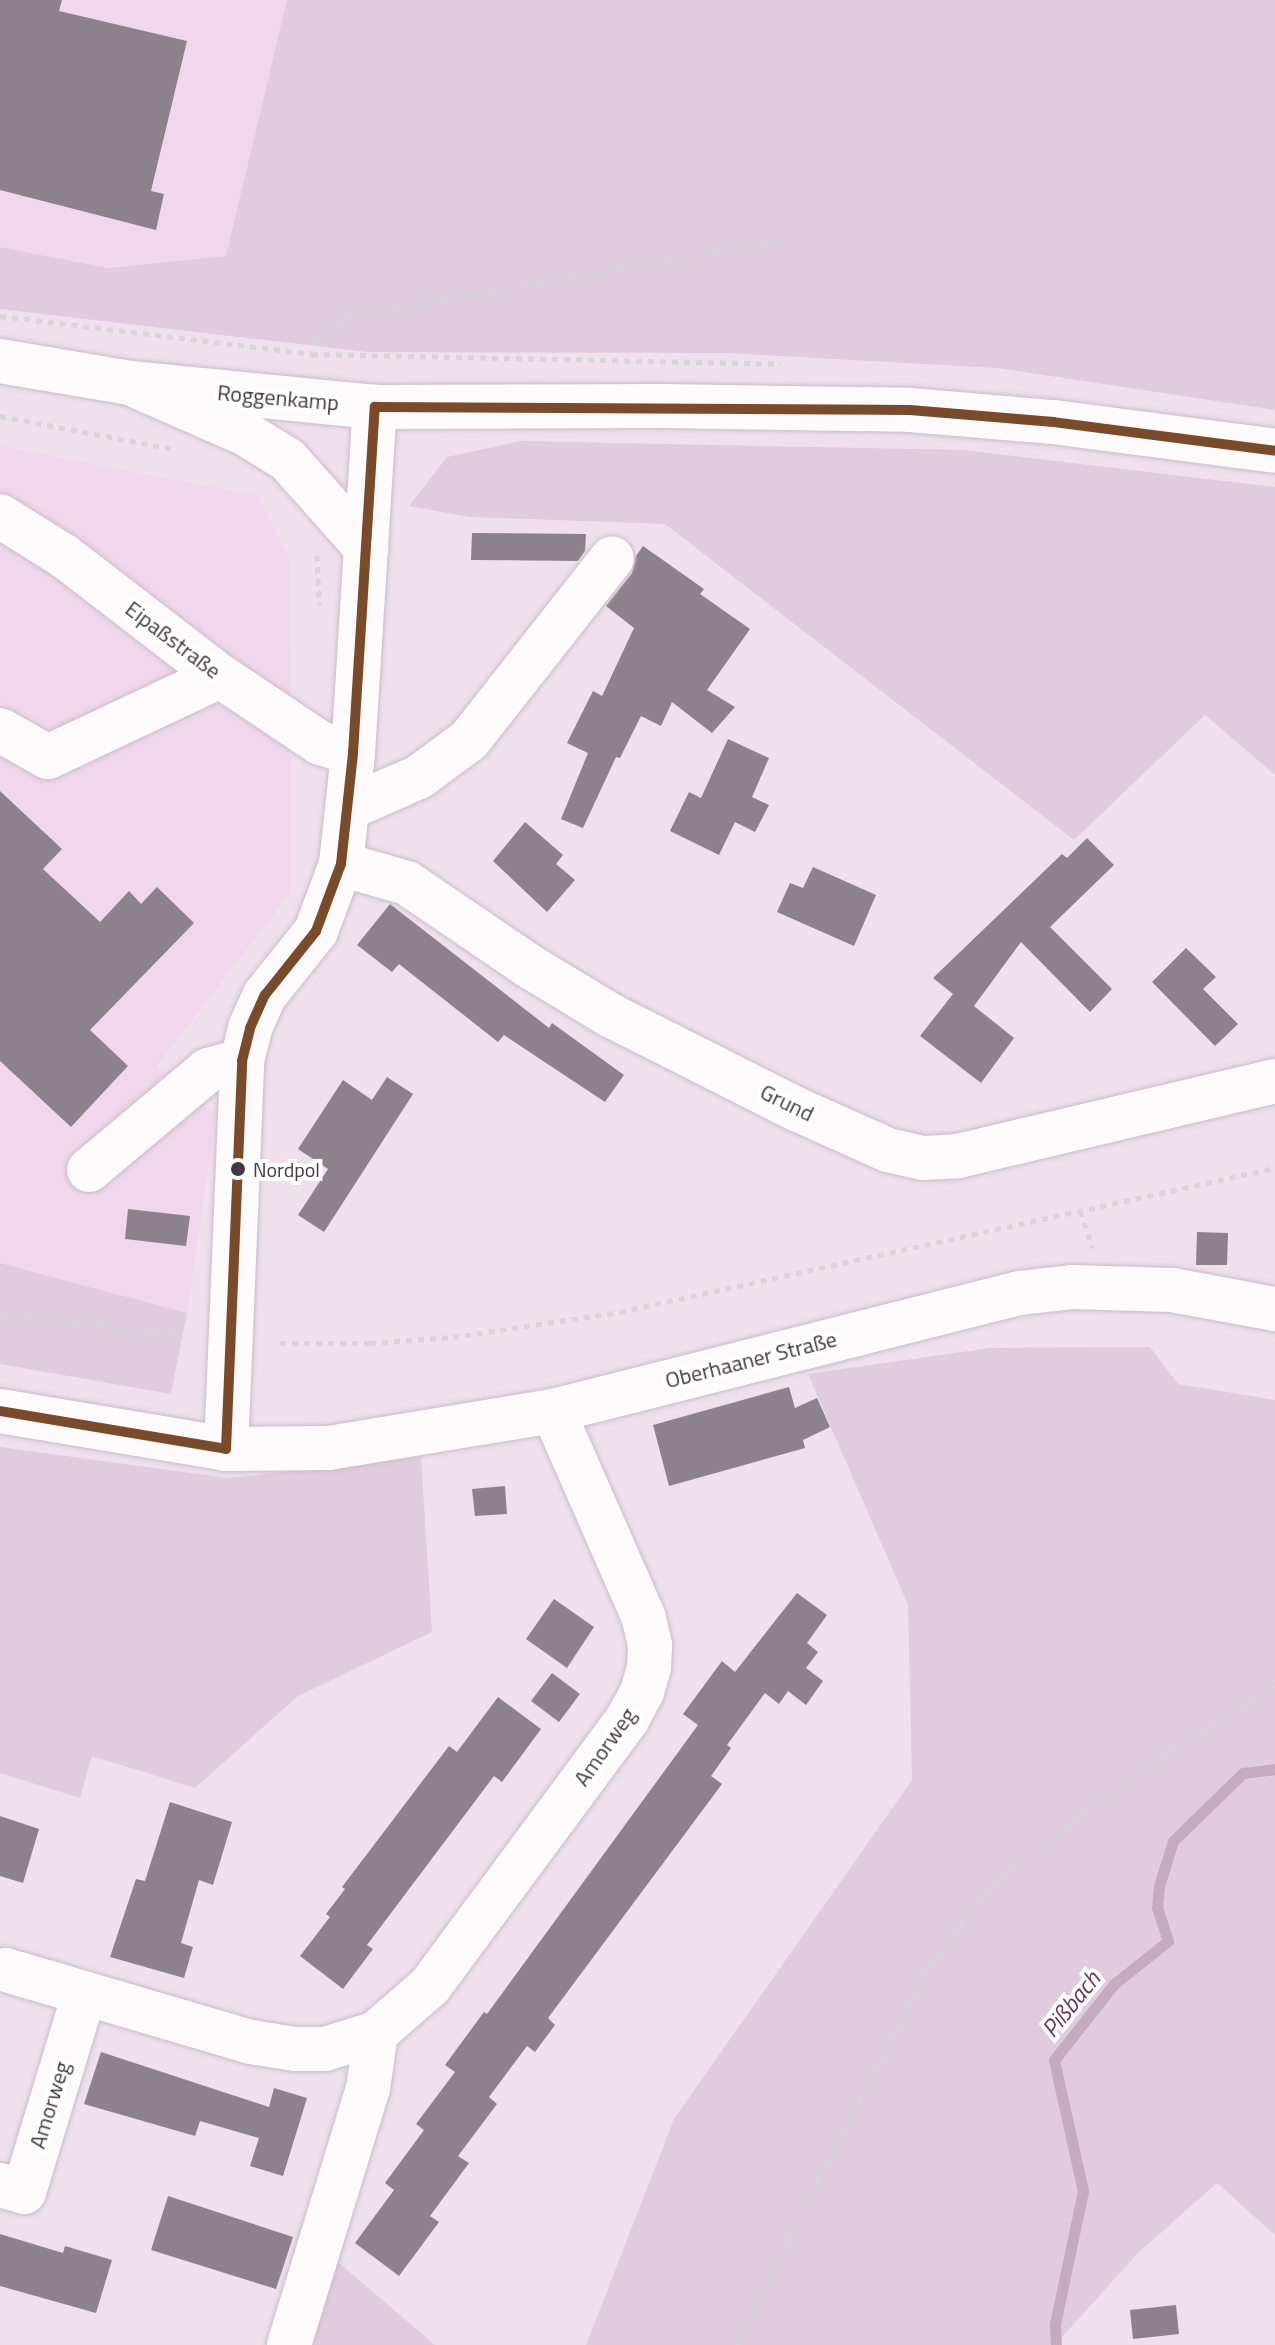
<!DOCTYPE html>
<html>
<head>
<meta charset="utf-8">
<style>
	body { margin:0 }
	#map { position:relative; width:1275px; height:2345px; overflow:hidden; background:#efe0ec; font-family:"Titillium Web",sans-serif }
	div>[style] { position:absolute }
	.built>* { inset:0; background:#f0d7eb }
	.green>* { inset:0; background:#e1ccdd }
	.stream>* { height:11px; margin:-5.5px; padding:0 5.5px; transform-origin:5.5px; border-radius:5.5px; background:#c4abbe }
	.building>* { inset:0; background:#8d828b }
	.path>* { height:5px; margin-top:-2.5px; transform-origin:0; background:repeating-linear-gradient(90deg,#d8d4d8 0 6px,transparent 0 12px) }
	.roads { filter:drop-shadow(0 0 2px #c9bdc7) drop-shadow(0 0 2px #c9bdc7) }
	.minor>* { height:44px; margin:-22px; padding:0 22px; transform-origin:22px; border-radius:22px; background:#fdfafc }
	.major>* { height:44px; margin:-22px; padding:0 22px; transform-origin:22px; border-radius:22px; background:#fdfafc }
	.bus-1>* { height:10px; margin:-5px; padding:0 5px; transform-origin:5px; border-radius:5px; background:#7a4b2a }
	.dots>* { width:22px; height:22px; translate:-50% -50%; box-sizing:border-box; border:4px solid #fff; border-radius:50% }
	span { translate:-50% -50%; white-space:nowrap; text-align:center; line-height:1.15; -webkit-text-stroke:8px #fff; paint-order:stroke }
	.bus-label { font-size:20px; color:#433841 }
	.left { translate:0 -50%; text-align:left }
	.street-label { font-size:22px; color:#433841 }
	.water-label { font-size:24px; color:#63395c; font-style:italic }
</style>
</head>
<body>
<div id="map">
	<div class="built">
		<div style="clip-path:polygon(0 0,287px 0,226px 256px,105px 267px,0 247px)"></div>
		<div style="clip-path:polygon(0 446px,258px 496px,290px 561px,291px 892px,156px 1067px,216px 1114px,187px 1313px,0 1263px)"></div>
	</div>
	<div class="green">
		<div style="clip-path:polygon(287px 0,1275px 0,1275px 410px,997px 368px,727px 353px,368px 352px,0 309px,0 247px,108px 268px,226px 256px)"></div>
		<div style="clip-path:polygon(521px 441px,964px 450px,1275px 487px,1275px 775px,1205px 715px,1074px 840px,665px 524px,470px 517px,409px 506px,447px 457px)"></div>
		<div style="clip-path:polygon(0 1263px,187px 1313px,171px 1394px,0 1364px)"></div>
		<div style="clip-path:polygon(1150px 1347px,1178px 1384px,1275px 1400px,1275px 2235px,1217px 2183px,1137px 2254px,1055px 2345px,586px 2345px,674px 2119px,912px 1780px,908px 1605px,808px 1374px,990px 1348px)"></div>
		<div style="clip-path:polygon(0 1447px,228px 1478px,421px 1457px,432px 1632px,298px 1696px,195px 1788px,92px 1756px,80px 1798px,0 1773px)"></div>
		<div style="clip-path:polygon(332px 2257px,435px 2345px,281px 2345px)"></div>
	</div>
	<div class="stream">
		<div style="left:1056px;top:2345px;width:21px;rotate:-93deg"></div>
		<div style="left:1055px;top:2324px;width:136px;rotate:-78.1deg"></div>
		<div style="left:1083px;top:2191px;width:134px;rotate:-102.5deg"></div>
		<div style="left:1054px;top:2060px;width:97px;rotate:-51.7deg"></div>
		<div style="left:1114px;top:1984px;width:69px;rotate:-38.5deg"></div>
		<div style="left:1168px;top:1941px;width:35px;rotate:-108deg"></div>
		<div style="left:1157px;top:1908px;width:22px;rotate:-85deg"></div>
		<div style="left:1159px;top:1886px;width:47px;rotate:-72.7deg"></div>
		<div style="left:1173px;top:1841px;width:98px;rotate:-44.2deg"></div>
		<div style="left:1243px;top:1773px;width:32px;rotate:-7deg"></div>
	</div>
	<div class="building">
		<div style="clip-path:polygon(0 0,62px 0,59px 11px,187px 41px,151px 191px,164px 194px,156px 230px,0 190px)"></div>
		<div style="clip-path:polygon(472px 533px,586px 534px,585px 551px,578px 561px,471px 560px)"></div>
		<div style="clip-path:polygon(643px 546px,704px 589px,700px 594px,750px 629px,707px 690px,735px 707px,712px 733px,672px 702px,661px 726px,641px 716px,620px 758px,616px 757px,583px 828px,561px 819px,588px 753px,567px 743px,593px 691px,602px 696px,634px 628px,606px 606px,632px 573px,636px 556px)"></div>
		<div style="clip-path:polygon(728px 739px,769px 758px,752px 797px,769px 805px,755px 832px,735px 822px,719px 855px,670px 831px,689px 792px,701px 798px)"></div>
		<div style="clip-path:polygon(0 791px,62px 849px,43px 869px,100px 922px,129px 891px,141px 904px,157px 887px,194px 923px,90px 1030px,128px 1066px,71px 1127px,0 1061px)"></div>
		<div style="clip-path:polygon(525px 822px,563px 855px,556px 864px,575px 880px,547px 912px,493px 861px)"></div>
		<div style="clip-path:polygon(1087px 838px,1114px 865px,1050px 927px,1112px 989px,1090px 1012px,1021px 942px,974px 1006px,1014px 1038px,981px 1083px,920px 1036px,953px 994px,933px 978px,1062px 854px,1067px 858px)"></div>
		<div style="clip-path:polygon(813px 867px,876px 895px,854px 946px,777px 912px,790px 883px,803px 888px)"></div>
		<div style="clip-path:polygon(390px 904px,549px 1028px,552px 1023px,624px 1075px,605px 1102px,504px 1035px,498px 1042px,399px 964px,392px 972px,357px 945px)"></div>
		<div style="clip-path:polygon(1186px 948px,1216px 977px,1203px 989px,1238px 1024px,1215px 1046px,1152px 982px)"></div>
		<div style="clip-path:polygon(387px 1077px,413px 1094px,324px 1232px,298px 1215px,328px 1169px,298px 1149px,343px 1080px,372px 1100px)"></div>
		<div style="clip-path:polygon(128px 1209px,190px 1216px,186px 1246px,125px 1239px)"></div>
		<div style="clip-path:polygon(1197px 1232px,1228px 1233px,1227px 1265px,1196px 1265px)"></div>
		<div style="clip-path:polygon(789px 1387px,795px 1408px,817px 1398px,830px 1427px,803px 1440px,805px 1448px,669px 1486px,653px 1425px)"></div>
		<div style="clip-path:polygon(505px 1486px,507px 1514px,475px 1516px,472px 1489px)"></div>
		<div style="clip-path:polygon(797px 1593px,827px 1615px,807px 1643px,818px 1652px,806px 1668px,823px 1681px,806px 1705px,788px 1691px,779px 1704px,765px 1693px,727px 1745px,731px 1748px,711px 1776px,722px 1784px,548px 2018px,555px 2025px,535px 2052px,527px 2046px,489px 2097px,497px 2104px,458px 2156px,469px 2163px,430px 2216px,439px 2222px,399px 2276px,355px 2243px,394px 2190px,385px 2183px,424px 2130px,416px 2124px,455px 2072px,445px 2065px,484px 2012px,487px 2014px,698px 1725px,683px 1714px,722px 1661px,735px 1672px)"></div>
		<div style="clip-path:polygon(554px 1599px,594px 1627px,567px 1668px,526px 1639px)"></div>
		<div style="clip-path:polygon(552px 1673px,580px 1694px,559px 1722px,531px 1701px)"></div>
		<div style="clip-path:polygon(498px 1697px,541px 1729px,502px 1782px,494px 1776px,367px 1945px,373px 1949px,343px 1989px,300px 1956px,330px 1917px,326px 1914px,345px 1889px,342px 1887px,449px 1746px,457px 1752px)"></div>
		<div style="clip-path:polygon(170px 1802px,232px 1822px,213px 1885px,199px 1880px,181px 1943px,193px 1947px,184px 1978px,110px 1957px,136px 1879px,145px 1881px)"></div>
		<div style="clip-path:polygon(0 1816px,39px 1829px,23px 1883px,0 1876px)"></div>
		<div style="clip-path:polygon(101px 2052px,269px 2107px,274px 2088px,307px 2098px,283px 2176px,250px 2166px,259px 2138px,200px 2121px,195px 2136px,84px 2104px)"></div>
		<div style="clip-path:polygon(168px 2196px,293px 2237px,276px 2289px,151px 2250px)"></div>
		<div style="clip-path:polygon(0 2234px,63px 2253px,65px 2246px,112px 2260px,96px 2313px,0 2286px)"></div>
		<div style="clip-path:polygon(1176px 2305px,1179px 2334px,1133px 2339px,1130px 2310px)"></div>
	</div>
	<div class="path">
		<div style="left:0;top:316px;width:314px;rotate:6.9deg"></div>
		<div style="left:312px;top:354px;width:469px;rotate:1.2deg"></div>
		<div style="left:312px;top:357px;width:21px;rotate:-76deg"></div>
		<div style="left:317px;top:337px;width:35px;rotate:-35deg"></div>
		<div style="left:346px;top:317px;width:454px;rotate:-10.1deg"></div>
		<div style="left:0;top:416px;width:176px;rotate:10.8deg"></div>
		<div style="left:317px;top:555px;width:50px;rotate:87.7deg"></div>
		<div style="left:1080px;top:1211px;width:39px;rotate:71deg"></div>
		<div style="left:0;top:1315px;width:179px;rotate:6.1deg"></div>
		<div style="left:280px;top:1343px;width:90px"></div>
		<div style="left:370px;top:1343px;width:83px;rotate:-4.1deg"></div>
		<div style="left:453px;top:1337px;width:169px;rotate:-8.5deg"></div>
		<div style="left:620px;top:1312px;width:671px;rotate:-12.4deg"></div>
		<div style="left:737px;top:2345px;width:187px;rotate:-64deg"></div>
		<div style="left:819px;top:2177px;width:240px;rotate:-62.2deg"></div>
		<div style="left:931px;top:1965px;width:78px;rotate:-53.9deg"></div>
		<div style="left:977px;top:1902px;width:54px;rotate:-44.3deg"></div>
		<div style="left:1016px;top:1864px;width:179px;rotate:-36.4deg"></div>
		<div style="left:1160px;top:1758px;width:136px;rotate:-32.1deg"></div>
	</div>
	<div class="roads">
		<div class="minor">
			<div style="left:139px;top:387px;width:117px;rotate:23.7deg"></div>
			<div style="left:246px;top:434px;width:49px;rotate:31.8deg"></div>
			<div style="left:288px;top:460px;width:118px;rotate:48.4deg"></div>
			<div style="left:0;top:516px;width:75px;rotate:32deg"></div>
			<div style="left:64px;top:556px;width:197px;rotate:37.6deg"></div>
			<div style="left:220px;top:676px;width:120px;rotate:33.8deg"></div>
			<div style="left:320px;top:743px;width:34px;rotate:17deg"></div>
			<div style="left:0;top:730px;width:55px;rotate:29.4deg"></div>
			<div style="left:48px;top:757px;width:190px;rotate:-25.2deg"></div>
			<div style="left:348px;top:808px;width:77px;rotate:-23.6deg"></div>
			<div style="left:419px;top:777px;width:62px;rotate:-36.5deg"></div>
			<div style="left:469px;top:740px;width:231px;rotate:-51.8deg"></div>
			<div style="left:341px;top:864px;width:69px;rotate:16.1deg"></div>
			<div style="left:407px;top:883px;width:148px;rotate:34.2deg"></div>
			<div style="left:529px;top:966px;width:95px;rotate:31.2deg"></div>
			<div style="left:610px;top:1015px;width:206px;rotate:26.8deg"></div>
			<div style="left:794px;top:1108px;width:103px;rotate:24.1deg"></div>
			<div style="left:888px;top:1150px;width:36px;rotate:13deg"></div>
			<div style="left:923px;top:1158px;width:35px;rotate:-3deg"></div>
			<div style="left:958px;top:1156px;width:326px;rotate:-13.3deg"></div>
			<div style="left:89px;top:1170px;width:155px;rotate:-40deg"></div>
			<div style="left:208px;top:1070px;width:35px;rotate:-15deg"></div>
			<div style="left:0;top:1411px;width:229px;rotate:9.5deg"></div>
			<div style="left:226px;top:1449px;width:103px;rotate:-0.6deg"></div>
			<div style="left:329px;top:1448px;width:227px;rotate:-9.4deg"></div>
			<div style="left:553px;top:1411px;width:482px;rotate:-14.2deg"></div>
			<div style="left:1020px;top:1293px;width:52px;rotate:-6.6deg"></div>
			<div style="left:1072px;top:1287px;width:100px;rotate:1.7deg"></div>
			<div style="left:1172px;top:1290px;width:105px;rotate:10.5deg"></div>
			<div style="left:226px;top:1449px;width:388px;rotate:-87.6deg"></div>
			<div style="left:242px;top:1061px;width:34px;rotate:-76deg"></div>
			<div style="left:250px;top:1028px;width:36px;rotate:-66deg"></div>
			<div style="left:265px;top:995px;width:82px;rotate:-51.4deg"></div>
			<div style="left:316px;top:931px;width:72px;rotate:-69.5deg"></div>
			<div style="left:341px;top:864px;width:112px;rotate:-83.8deg"></div>
			<div style="left:353px;top:753px;width:347px;rotate:-86.4deg"></div>
			<div style="left:6px;top:1970px;width:255px;rotate:16.4deg"></div>
			<div style="left:251px;top:2042px;width:45px;rotate:9deg"></div>
			<div style="left:295px;top:2049px;width:30px"></div>
			<div style="left:325px;top:2049px;width:53px;rotate:-17.4deg"></div>
			<div style="left:376px;top:2033px;width:72px;rotate:-41deg"></div>
			<div style="left:430px;top:1986px;width:331px;rotate:-53.5deg"></div>
			<div style="left:627px;top:1720px;width:32px;rotate:-62deg"></div>
			<div style="left:642px;top:1692px;width:26px;rotate:-74deg"></div>
			<div style="left:649px;top:1667px;width:22px;rotate:-87deg"></div>
			<div style="left:650px;top:1645px;width:28px;rotate:-103deg"></div>
			<div style="left:644px;top:1618px;width:226px;rotate:-113.7deg"></div>
			<div style="left:0;top:2185px;width:25px;rotate:16deg"></div>
			<div style="left:24px;top:2192px;width:207px;rotate:-73.1deg"></div>
			<div style="left:289px;top:2345px;width:268px;rotate:-72.9deg"></div>
			<div style="left:368px;top:2089px;width:57px;rotate:-81.9deg"></div>
		</div>
		<div class="major">
			<div style="left:0;top:361px;width:132px;rotate:9.6deg"></div>
			<div style="left:130px;top:383px;width:246px;rotate:5.6deg"></div>
			<div style="left:375px;top:407px;width:289px;rotate:-0.2deg"></div>
			<div style="left:664px;top:406px;width:246px;rotate:0.9deg"></div>
			<div style="left:910px;top:410px;width:144px;rotate:4.8deg"></div>
			<div style="left:1053px;top:422px;width:224px;rotate:7.4deg"></div>
		</div>
	</div>
	<div class="bus-1">
		<div style="left:375px;top:407px;width:535px;rotate:0.32deg"></div>
		<div style="left:910px;top:410px;width:144px;rotate:4.8deg"></div>
		<div style="left:1053px;top:422px;width:224px;rotate:7.4deg"></div>
		<div style="left:0;top:1411px;width:229px;rotate:9.5deg"></div>
		<div style="left:226px;top:1449px;width:388px;rotate:-87.6deg"></div>
		<div style="left:242px;top:1061px;width:34px;rotate:-76deg"></div>
		<div style="left:250px;top:1028px;width:36px;rotate:-66deg"></div>
		<div style="left:265px;top:995px;width:82px;rotate:-51.4deg"></div>
		<div style="left:316px;top:931px;width:72px;rotate:-69.5deg"></div>
		<div style="left:341px;top:864px;width:112px;rotate:-83.8deg"></div>
		<div style="left:353px;top:753px;width:347px;rotate:-86.4deg"></div>
	</div>
	<div class="dots">
		<div style="left:238px;top:1169px;background:#433841"></div>
	</div>
	<div class="bus-label">
		<span class="left" style="left:253px;top:1169px">Nordpol</span>
	</div>
	<div class="street-label">
		<span style="left:278px;top:398px;rotate:5deg">Roggenkamp</span>
		<span style="left:173px;top:640px;rotate:37deg">Eipaßstraße</span>
		<span style="left:787px;top:1103px;rotate:26deg">Grund</span>
		<span style="left:751px;top:1360px;rotate:-14deg">Oberhaaner Straße</span>
		<span style="left:605px;top:1747px;rotate:-55deg">Amorweg</span>
		<span style="left:50px;top:2105px;rotate:-73deg">Amorweg</span>
	</div>
	<div class="water-label">
		<span style="left:1071px;top:2004px;rotate:-51deg">Pißbach</span>
	</div>
</div>
</body>
</html>
